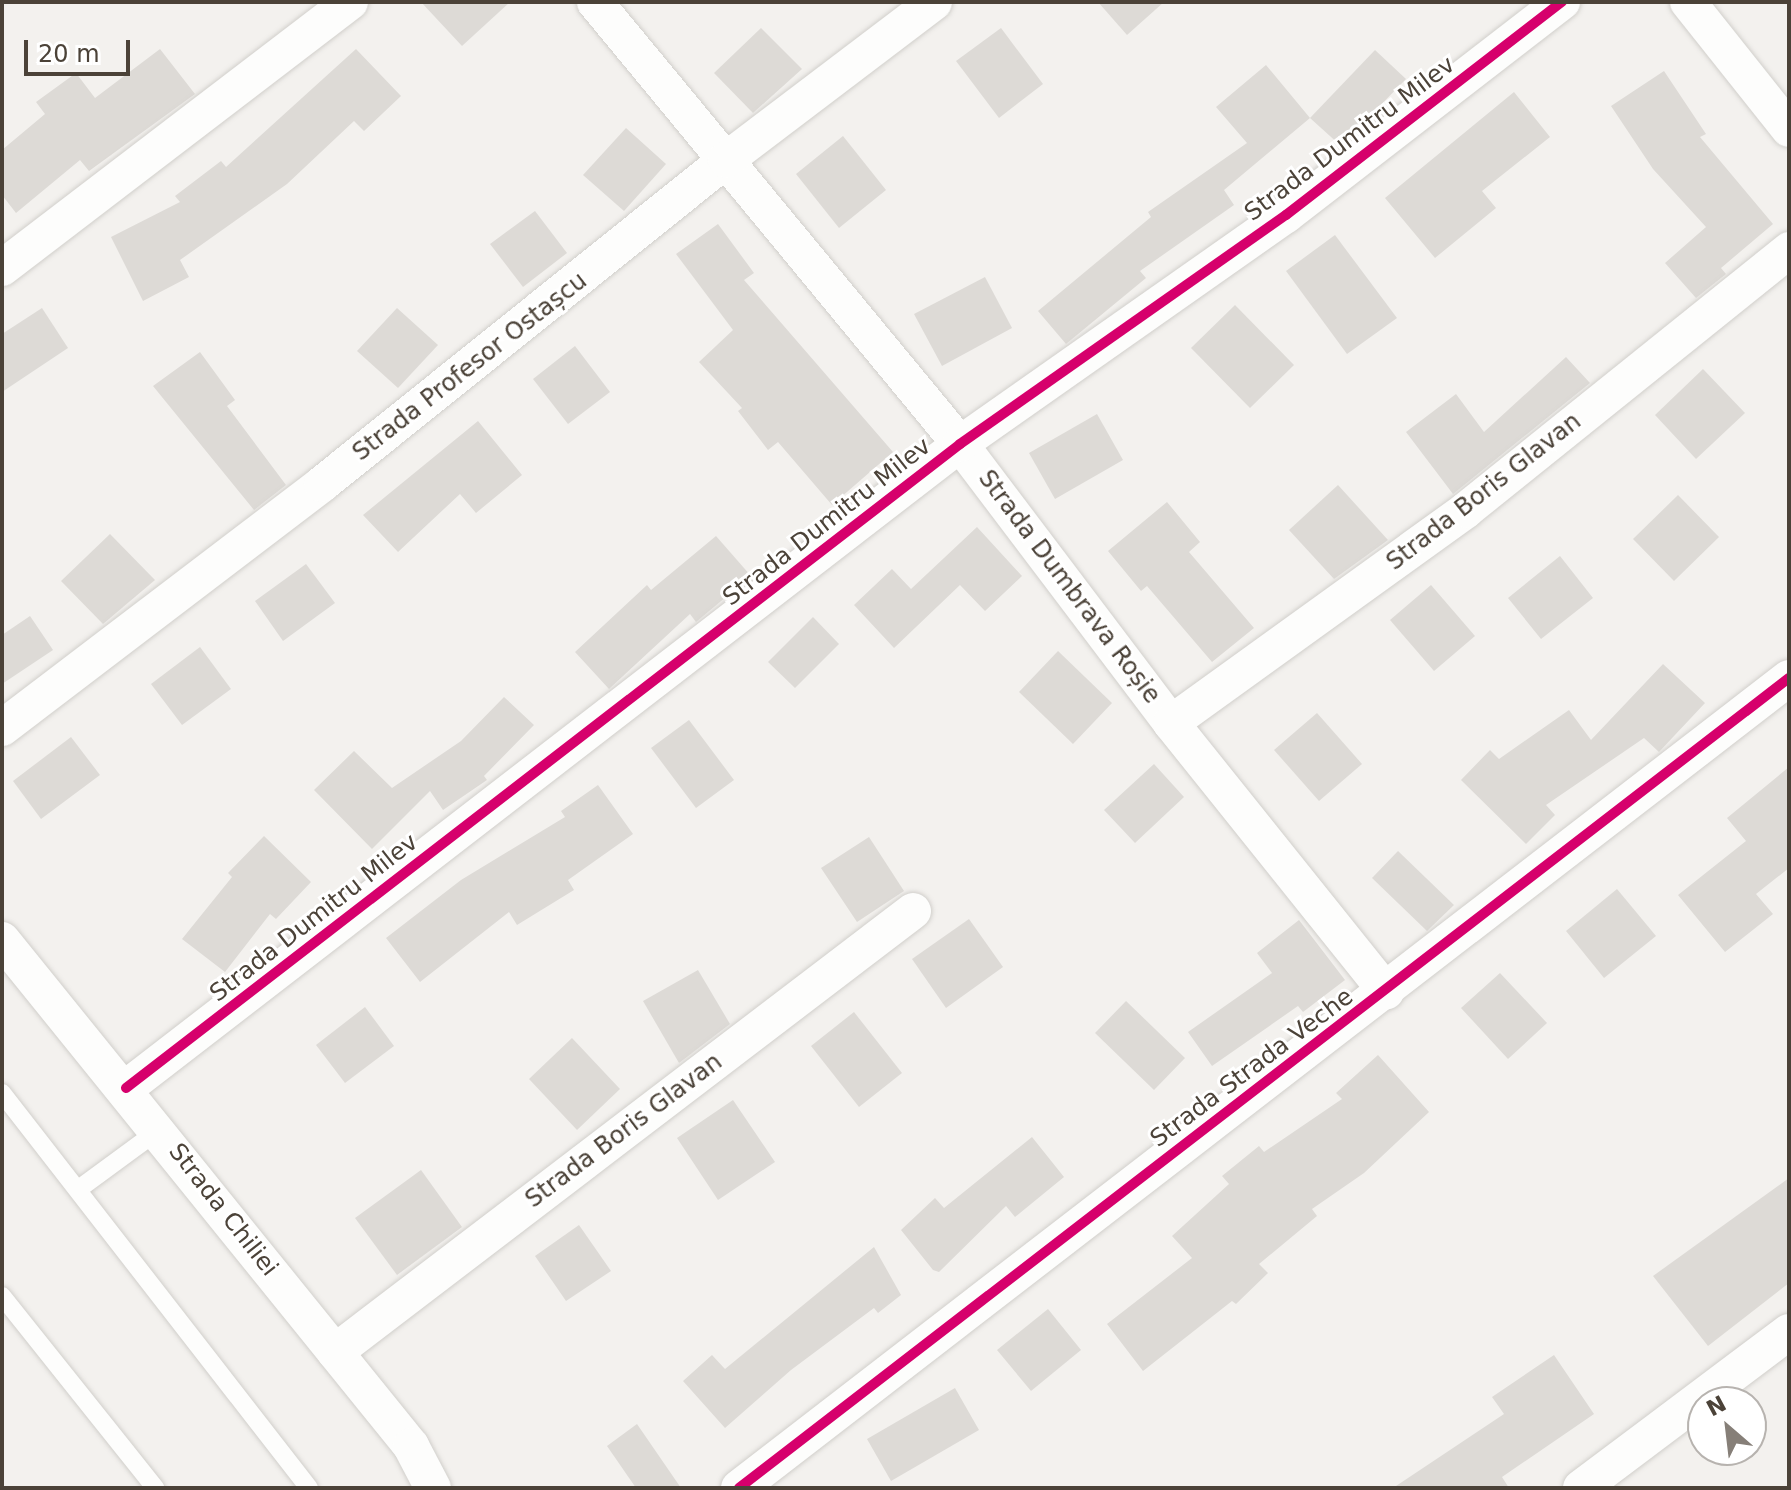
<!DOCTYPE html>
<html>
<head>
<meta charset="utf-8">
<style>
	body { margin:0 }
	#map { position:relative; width:1791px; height:1490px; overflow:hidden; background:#f3f1ee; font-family:"DejaVu Sans",sans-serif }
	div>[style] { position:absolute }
	.building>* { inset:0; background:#dddad6 }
	.roads { filter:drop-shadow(0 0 2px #d1cfcb) drop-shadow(0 0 2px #d1cfcb) }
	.service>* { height:18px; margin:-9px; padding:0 9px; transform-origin:9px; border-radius:9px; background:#fdfdfc }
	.minor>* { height:36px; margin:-18px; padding:0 18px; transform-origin:18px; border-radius:18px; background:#fdfdfc }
	.cycleway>* { height:10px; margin:-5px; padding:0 5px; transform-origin:5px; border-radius:5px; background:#d6006c }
	span { translate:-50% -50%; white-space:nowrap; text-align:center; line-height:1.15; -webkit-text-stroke:6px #fff; paint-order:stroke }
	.street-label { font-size:24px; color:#4b4238 }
	.frame { position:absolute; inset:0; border:4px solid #4b4238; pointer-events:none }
	.north { position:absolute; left:1687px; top:1386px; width:80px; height:80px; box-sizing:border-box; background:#fff; border:2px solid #b7b3af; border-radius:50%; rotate:332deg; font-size:22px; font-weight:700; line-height:32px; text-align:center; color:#4b4238 }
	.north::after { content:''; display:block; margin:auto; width:28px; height:36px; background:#867f78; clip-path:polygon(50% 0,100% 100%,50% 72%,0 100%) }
	.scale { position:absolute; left:24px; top:40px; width:106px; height:36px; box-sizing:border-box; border:4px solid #4b4238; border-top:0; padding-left:10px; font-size:24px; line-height:28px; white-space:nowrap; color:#4b4238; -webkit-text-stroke:6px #fff; paint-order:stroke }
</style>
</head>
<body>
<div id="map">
	<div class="building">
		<div style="clip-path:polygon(421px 2px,510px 2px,462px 46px)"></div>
		<div style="clip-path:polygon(1098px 2px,1164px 2px,1127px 35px)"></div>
		<div style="clip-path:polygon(761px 28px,802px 69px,753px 113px,714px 73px)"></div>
		<div style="clip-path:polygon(1001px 28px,1043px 84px,999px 118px,956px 61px)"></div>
		<div style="clip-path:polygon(160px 49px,195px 94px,89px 171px,80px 160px,16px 213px,2px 195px,2px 150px,45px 114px,36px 102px,76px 73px,95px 98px)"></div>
		<div style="clip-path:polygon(356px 49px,401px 96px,364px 131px,354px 121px,287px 184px,180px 260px,189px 277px,143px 301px,111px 237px,180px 202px,175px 196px,221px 161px,226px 167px)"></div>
		<div style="clip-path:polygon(1375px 50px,1406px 79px,1341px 146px,1310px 118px)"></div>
		<div style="clip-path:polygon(1266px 65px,1310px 118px,1224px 190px,1234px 205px,1140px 271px,1146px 278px,1066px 344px,1038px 311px,1151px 217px,1148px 212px,1247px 143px,1216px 107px)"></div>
		<div style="clip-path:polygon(1664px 71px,1706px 134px,1700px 137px,1773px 224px,1721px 268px,1726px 274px,1696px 298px,1665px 263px,1706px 227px,1653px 169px,1611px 106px)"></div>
		<div style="clip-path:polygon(1514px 92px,1550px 137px,1482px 191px,1496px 208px,1435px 258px,1385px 198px)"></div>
		<div style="clip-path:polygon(626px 128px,666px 164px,624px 211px,583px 175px)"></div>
		<div style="clip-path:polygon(843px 136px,886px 190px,839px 228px,796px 174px)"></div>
		<div style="clip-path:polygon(535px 211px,567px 253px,523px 287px,490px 244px)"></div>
		<div style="clip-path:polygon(718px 224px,754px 273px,744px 280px,893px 452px,832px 505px,778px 442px,768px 450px,738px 411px,742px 408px,699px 362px,733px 330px,676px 254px)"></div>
		<div style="clip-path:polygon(1335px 235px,1397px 318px,1347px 354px,1286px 271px)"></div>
		<div style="clip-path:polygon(985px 277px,1012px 328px,942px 366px,914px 314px)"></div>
		<div style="clip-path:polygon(1235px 305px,1294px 365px,1250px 408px,1191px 348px)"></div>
		<div style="clip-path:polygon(42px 308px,68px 348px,2px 392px,2px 334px)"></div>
		<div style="clip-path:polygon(397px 308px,438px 345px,398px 388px,357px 351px)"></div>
		<div style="clip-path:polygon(575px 346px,610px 392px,568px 424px,533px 379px)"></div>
		<div style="clip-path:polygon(200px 352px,235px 400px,227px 406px,286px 485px,254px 510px,153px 386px)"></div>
		<div style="clip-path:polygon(1566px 357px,1590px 383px,1453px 494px,1406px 432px,1456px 394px,1484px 432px)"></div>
		<div style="clip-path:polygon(1703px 369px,1745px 413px,1696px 459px,1655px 415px)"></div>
		<div style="clip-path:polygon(1097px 414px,1123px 460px,1055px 499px,1029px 453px)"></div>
		<div style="clip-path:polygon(478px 421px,522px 475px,476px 513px,460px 494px,398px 552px,363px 515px)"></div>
		<div style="clip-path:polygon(1338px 485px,1388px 540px,1334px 579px,1289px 530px)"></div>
		<div style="clip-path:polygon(1678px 495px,1719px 537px,1674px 581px,1633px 539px)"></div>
		<div style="clip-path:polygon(1167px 502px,1200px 542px,1189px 552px,1254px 628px,1212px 662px,1147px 586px,1141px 591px,1108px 551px)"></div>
		<div style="clip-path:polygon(977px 527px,1022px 576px,985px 611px,960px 585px,894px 648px,854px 605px,892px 569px,911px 589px)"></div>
		<div style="clip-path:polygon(110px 534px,155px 580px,103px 624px,61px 581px)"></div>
		<div style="clip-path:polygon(716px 536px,751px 576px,696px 622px,690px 614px,609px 689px,575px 652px,647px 585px,651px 590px)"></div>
		<div style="clip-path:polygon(1560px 556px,1593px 598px,1541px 639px,1508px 598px)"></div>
		<div style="clip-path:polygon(306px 564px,335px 603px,283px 641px,255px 601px)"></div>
		<div style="clip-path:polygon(1431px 585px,1475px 636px,1434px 671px,1390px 620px)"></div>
		<div style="clip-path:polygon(30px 616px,53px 650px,2px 684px,2px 635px)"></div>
		<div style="clip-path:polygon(813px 617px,839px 644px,795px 688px,768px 662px)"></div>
		<div style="clip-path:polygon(200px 647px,231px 689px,182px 725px,151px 684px)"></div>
		<div style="clip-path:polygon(1058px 651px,1112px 703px,1073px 744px,1019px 692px)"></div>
		<div style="clip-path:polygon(1663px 664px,1705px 703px,1659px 752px,1644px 738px,1546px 805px,1555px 815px,1526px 844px,1461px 780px,1490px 750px,1499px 759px,1569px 710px,1591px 740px)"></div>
		<div style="clip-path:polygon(504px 697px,534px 725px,484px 776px,487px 780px,443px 810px,430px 791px,372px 849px,314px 790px,354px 751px,392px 788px,461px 741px)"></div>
		<div style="clip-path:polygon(1317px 713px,1362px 764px,1319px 801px,1274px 750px)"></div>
		<div style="clip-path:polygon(689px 720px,734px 780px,696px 808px,651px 748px)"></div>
		<div style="clip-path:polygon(71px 737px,100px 775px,41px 819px,13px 781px)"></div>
		<div style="clip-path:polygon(1154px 764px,1184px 797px,1135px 843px,1104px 810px)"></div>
		<div style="clip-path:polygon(1789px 767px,1789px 868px,1756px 894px,1773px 914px,1725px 952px,1678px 895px,1746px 841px,1727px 818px)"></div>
		<div style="clip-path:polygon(598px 785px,633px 834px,568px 880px,574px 890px,517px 925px,509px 912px,420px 982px,386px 938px,461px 880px,565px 817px,561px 811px)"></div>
		<div style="clip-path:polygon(264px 836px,311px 882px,276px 919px,270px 914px,225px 972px,182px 939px,232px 877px,228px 873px)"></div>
		<div style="clip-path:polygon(869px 837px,904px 891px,857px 922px,821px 868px)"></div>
		<div style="clip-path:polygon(1398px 851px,1454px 905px,1427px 931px,1372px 878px)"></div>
		<div style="clip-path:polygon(1617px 889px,1656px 936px,1604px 978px,1566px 931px)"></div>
		<div style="clip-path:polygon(969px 919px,1003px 967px,946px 1008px,912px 959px)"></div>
		<div style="clip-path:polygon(1299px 920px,1345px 980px,1303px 1012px,1298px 1006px,1212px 1066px,1188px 1032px,1272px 973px,1257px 953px)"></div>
		<div style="clip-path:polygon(698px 970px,730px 1024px,679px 1063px,643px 1001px)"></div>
		<div style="clip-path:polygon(1500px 973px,1547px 1023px,1508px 1059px,1461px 1008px)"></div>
		<div style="clip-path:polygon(1126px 1001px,1185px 1058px,1154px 1090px,1095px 1033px)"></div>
		<div style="clip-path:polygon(365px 1007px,394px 1046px,345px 1083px,316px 1045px)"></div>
		<div style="clip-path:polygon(854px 1012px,902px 1073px,859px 1107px,811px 1046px)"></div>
		<div style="clip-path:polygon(572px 1038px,620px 1089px,577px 1130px,529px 1079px)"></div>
		<div style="clip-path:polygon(1378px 1055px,1429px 1112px,1364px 1173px,1312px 1209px,1317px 1216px,1259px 1264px,1268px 1273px,1236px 1304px,1232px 1301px,1143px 1371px,1107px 1324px,1192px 1258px,1172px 1236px,1229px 1184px,1222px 1176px,1259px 1146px,1264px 1152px,1342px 1099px,1336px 1093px)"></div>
		<div style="clip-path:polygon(733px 1100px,775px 1162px,718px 1200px,677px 1138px)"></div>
		<div style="clip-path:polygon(1032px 1137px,1064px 1177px,1015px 1217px,1006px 1206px,939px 1272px,933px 1270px,901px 1230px,935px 1198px,944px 1208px)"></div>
		<div style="clip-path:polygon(421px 1170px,462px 1227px,397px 1275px,355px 1218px)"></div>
		<div style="clip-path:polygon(1789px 1178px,1789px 1283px,1708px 1346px,1653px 1276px)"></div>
		<div style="clip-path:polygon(579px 1225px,611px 1271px,566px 1301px,535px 1256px)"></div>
		<div style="clip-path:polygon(874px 1247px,901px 1295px,878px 1313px,874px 1308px,791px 1370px,725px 1428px,683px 1381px,712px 1355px,725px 1369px)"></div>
		<div style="clip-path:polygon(1048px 1309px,1081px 1350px,1031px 1391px,997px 1350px)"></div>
		<div style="clip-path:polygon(1554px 1355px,1594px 1414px,1502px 1477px,1509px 1488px,1393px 1488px,1504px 1414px,1492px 1397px)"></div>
		<div style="clip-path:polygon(955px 1388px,979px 1430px,891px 1481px,867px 1439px)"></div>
		<div style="clip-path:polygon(637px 1424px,681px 1488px,636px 1488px,607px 1446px)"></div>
	</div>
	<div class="roads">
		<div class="service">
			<div style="left:2px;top:1093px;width:500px;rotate:52.15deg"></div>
			<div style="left:80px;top:1188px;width:98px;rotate:-36.3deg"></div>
			<div style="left:2px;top:1296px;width:246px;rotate:51.4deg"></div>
		</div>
		<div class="minor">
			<div style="left:595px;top:2px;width:573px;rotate:50.45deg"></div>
			<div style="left:960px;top:444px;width:350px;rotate:52.9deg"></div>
			<div style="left:1171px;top:723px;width:344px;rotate:51.3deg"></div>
			<div style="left:1688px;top:2px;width:162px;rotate:51.5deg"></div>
			<div style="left:2px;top:268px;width:438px;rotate:-37.4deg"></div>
			<div style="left:1171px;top:723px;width:364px;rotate:-35.8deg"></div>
			<div style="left:1466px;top:510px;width:415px;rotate:-38.8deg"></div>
			<div style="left:2px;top:728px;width:402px;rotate:-37.3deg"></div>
			<div style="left:322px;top:484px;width:518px;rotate:-38.73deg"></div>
			<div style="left:726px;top:160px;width:261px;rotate:-37.2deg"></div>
			<div style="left:2px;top:940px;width:651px;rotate:51.05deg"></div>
			<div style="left:411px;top:1446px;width:47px;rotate:62.4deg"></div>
			<div style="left:126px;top:1088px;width:1054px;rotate:-37.67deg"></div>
			<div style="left:960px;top:444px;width:398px;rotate:-35.1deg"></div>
			<div style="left:1286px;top:215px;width:349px;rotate:-37.7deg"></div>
			<div style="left:335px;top:1352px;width:727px;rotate:-37.34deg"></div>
			<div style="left:739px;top:1488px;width:1326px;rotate:-37.65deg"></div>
			<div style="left:1581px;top:1488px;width:260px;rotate:-36.9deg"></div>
		</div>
	</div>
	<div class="cycleway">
		<div style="left:126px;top:1088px;width:1054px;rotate:-37.67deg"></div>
		<div style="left:960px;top:444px;width:398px;rotate:-35.1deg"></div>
		<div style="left:1286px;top:215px;width:349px;rotate:-37.7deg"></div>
		<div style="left:739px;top:1488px;width:1326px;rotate:-37.65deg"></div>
	</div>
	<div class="street-label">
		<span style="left:1350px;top:139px;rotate:-37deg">Strada Dumitru Milev</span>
		<span style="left:470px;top:367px;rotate:-38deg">Strada Profesor Ostașcu</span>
		<span style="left:1484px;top:492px;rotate:-38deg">Strada Boris Glavan</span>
		<span style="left:827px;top:522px;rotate:-38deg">Strada Dumitru Milev</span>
		<span style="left:1069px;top:587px;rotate:53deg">Strada Dumbrava Roșie</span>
		<span style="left:314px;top:918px;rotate:-38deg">Strada Dumitru Milev</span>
		<span style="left:1252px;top:1068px;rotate:-37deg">Strada Strada Veche</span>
		<span style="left:624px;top:1131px;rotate:-37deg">Strada Boris Glavan</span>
		<span style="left:223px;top:1210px;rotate:52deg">Strada Chiliei</span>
	</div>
	<div class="frame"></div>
	<div class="north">N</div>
	<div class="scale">20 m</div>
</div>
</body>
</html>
